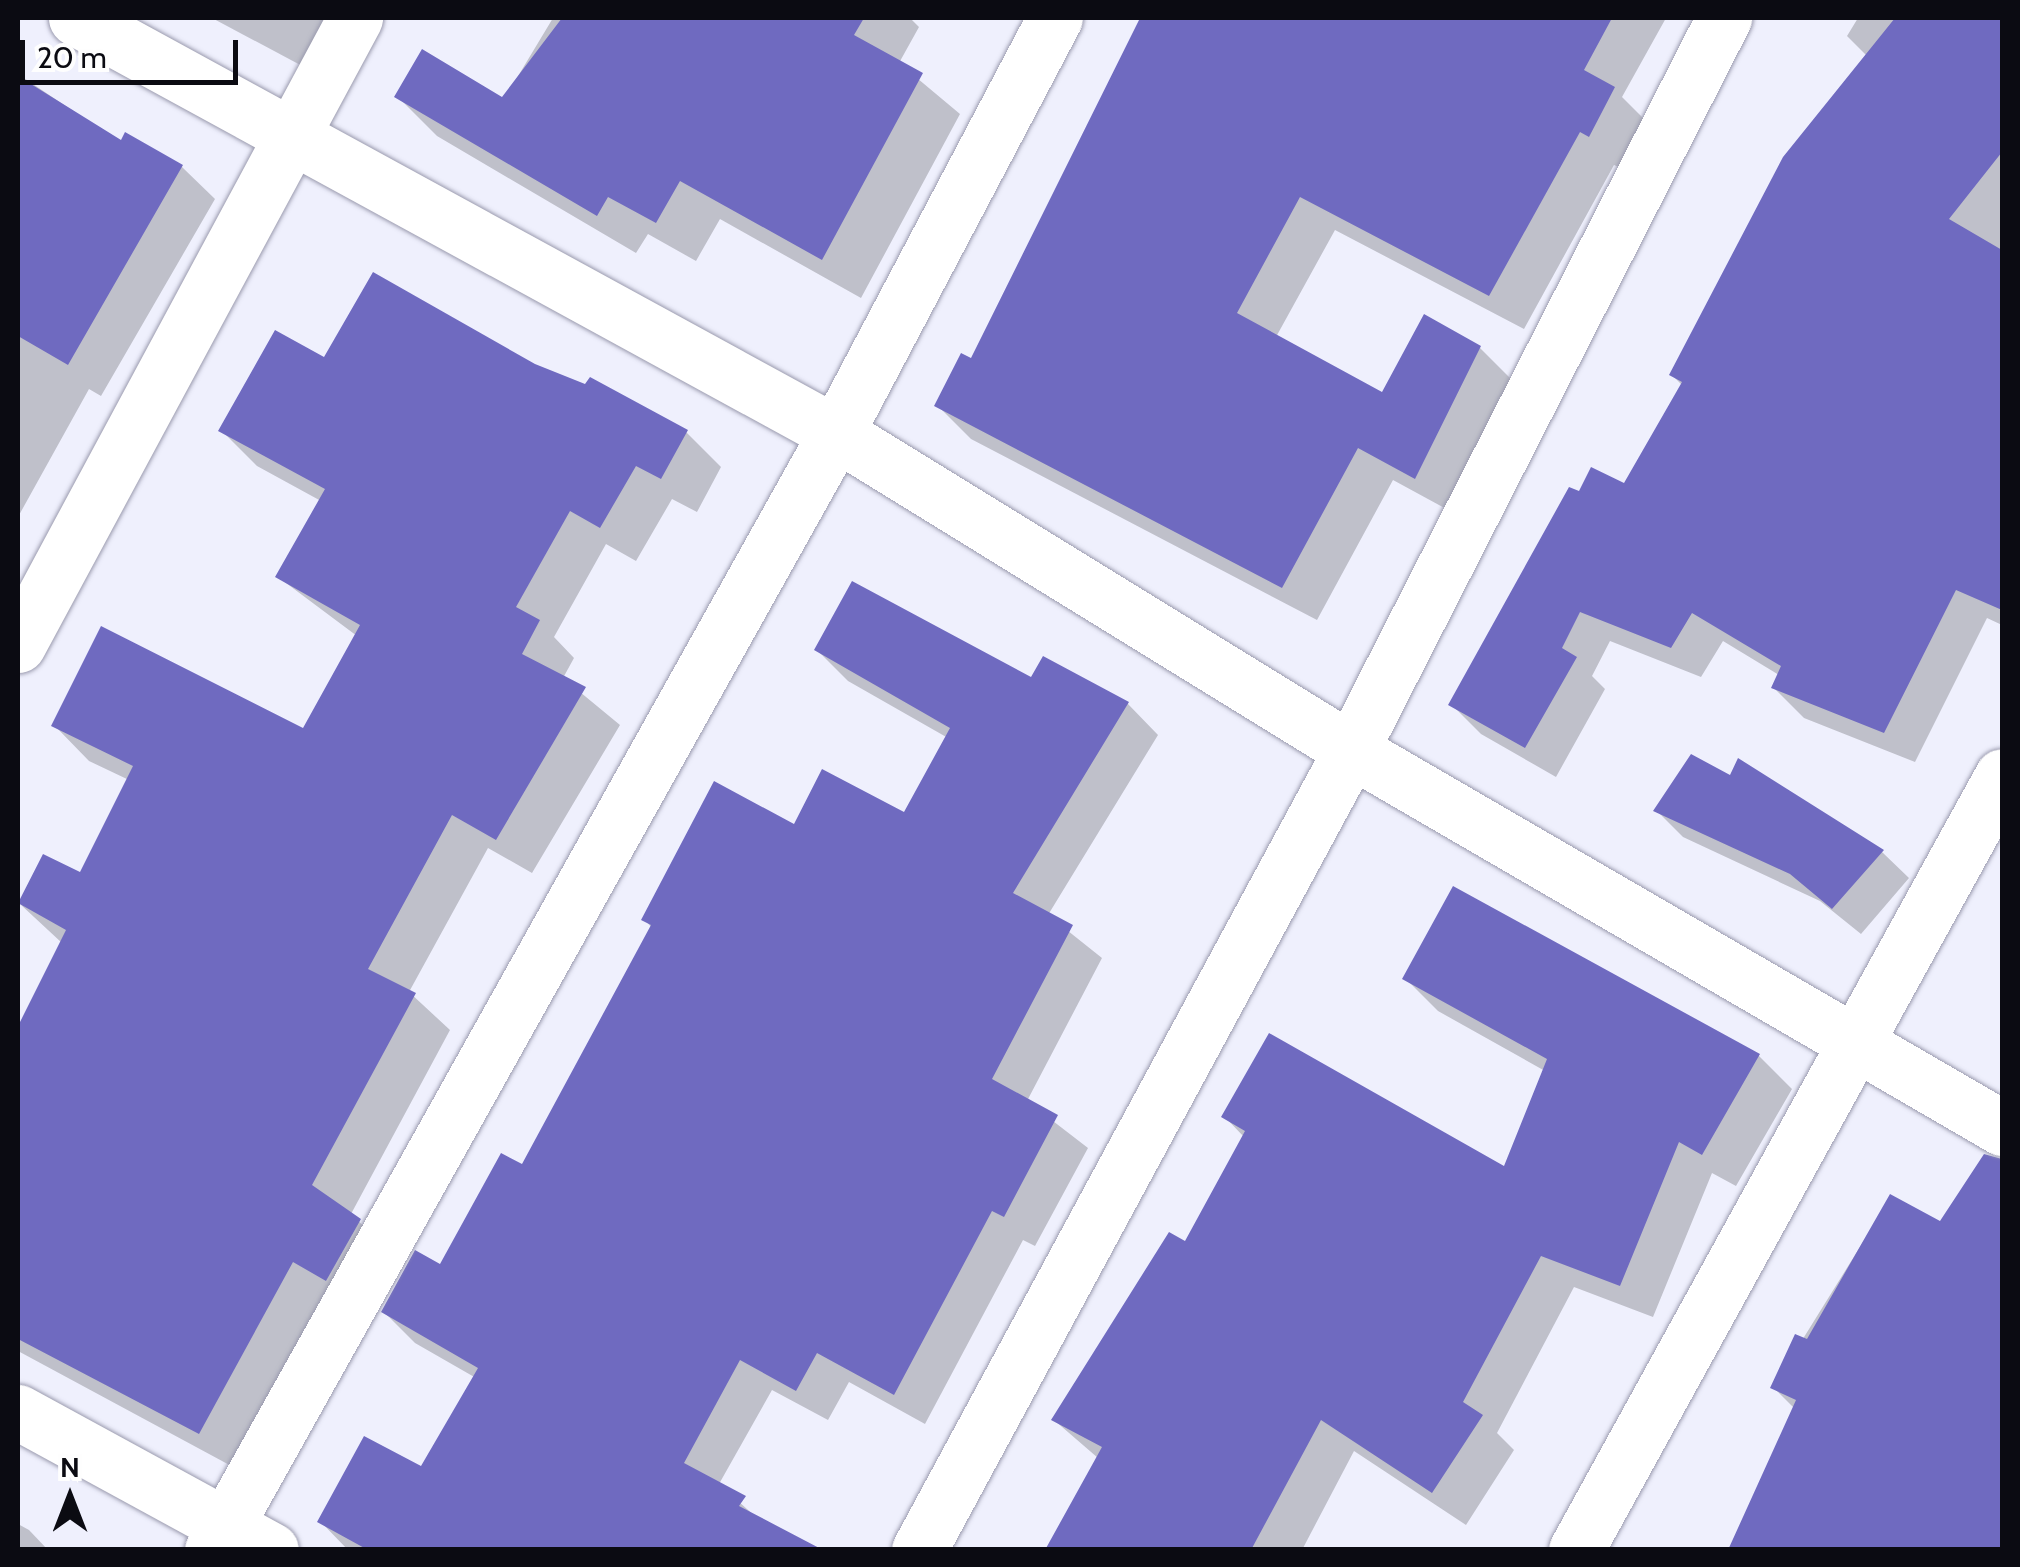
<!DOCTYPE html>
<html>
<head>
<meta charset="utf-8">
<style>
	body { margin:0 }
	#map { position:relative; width:2020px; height:1567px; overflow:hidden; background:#eff0fd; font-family:Cabin,sans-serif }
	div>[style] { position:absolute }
	.shadow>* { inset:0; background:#0003 }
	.building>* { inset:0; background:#6f6ac0 }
	.roads { filter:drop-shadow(0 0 2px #9a9aae) drop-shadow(0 0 2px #9a9aae) }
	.minor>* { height:55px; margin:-27.5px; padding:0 27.5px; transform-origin:27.5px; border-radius:27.5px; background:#fff }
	span { translate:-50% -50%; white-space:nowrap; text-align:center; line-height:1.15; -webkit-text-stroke:8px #fefefe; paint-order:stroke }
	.frame { position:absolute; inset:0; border:20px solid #0b0b12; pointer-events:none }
	.north { position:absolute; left:20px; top:1447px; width:100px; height:100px; -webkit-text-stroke:8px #fefefe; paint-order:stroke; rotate:0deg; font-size:28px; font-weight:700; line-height:40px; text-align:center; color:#0b0b12 }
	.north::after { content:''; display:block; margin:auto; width:35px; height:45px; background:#0b0b12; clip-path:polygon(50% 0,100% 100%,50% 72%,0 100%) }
	.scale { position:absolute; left:20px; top:40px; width:218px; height:45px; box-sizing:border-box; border:5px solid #0b0b12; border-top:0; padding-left:12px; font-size:30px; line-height:35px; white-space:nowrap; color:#0b0b12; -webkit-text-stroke:8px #fefefe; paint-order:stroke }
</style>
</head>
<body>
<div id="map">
	<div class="shadow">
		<div style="clip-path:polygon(212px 18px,338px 18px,319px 75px)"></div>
		<div style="clip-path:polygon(553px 18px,910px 18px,919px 27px,899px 63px,960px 114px,861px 298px,720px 219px,696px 261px,648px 234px,636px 253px,437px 136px,398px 97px,503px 101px)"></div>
		<div style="clip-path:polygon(1144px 18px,1666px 18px,1622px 97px,1648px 123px,1623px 169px,1614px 165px,1524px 329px,1335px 230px,1276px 337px,1383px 395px,1480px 348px,1514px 382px,1450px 511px,1393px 480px,1317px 620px,971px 439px,937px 405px,972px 361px)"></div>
		<div style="clip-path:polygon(1858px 18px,2002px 18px,2002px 625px,1987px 618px,1915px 762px,1804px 718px,1774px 688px,1779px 675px,1723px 641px,1701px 677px,1610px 641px,1592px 676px,1605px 689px,1556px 777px,1481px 734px,1451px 704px,1580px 494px,1625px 487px,1683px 386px,1672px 375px,1868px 57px,1847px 36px)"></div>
		<div style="clip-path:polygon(18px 74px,122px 144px,182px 167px,215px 199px,101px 396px,89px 389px,18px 517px)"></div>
		<div style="clip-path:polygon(325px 360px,534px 366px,686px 432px,721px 467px,697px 512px,672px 499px,636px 561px,606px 544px,554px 637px,574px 658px,563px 678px,620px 725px,532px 873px,488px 848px,409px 992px,450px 1030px,351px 1214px,395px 1256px,235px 1468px,18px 1351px,18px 1030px,62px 943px,20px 904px,81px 875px,129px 780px,89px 761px,54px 725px,304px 731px,357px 636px,278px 577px,321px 501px,257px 466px,221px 430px)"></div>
		<div style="clip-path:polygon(817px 650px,1032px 680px,1128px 704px,1158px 735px,1048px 915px,1102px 958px,1027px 1101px,1088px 1148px,1035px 1246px,1023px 1240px,925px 1424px,849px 1382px,828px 1420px,772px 1390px,719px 1484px,793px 1550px,348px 1550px,320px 1521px,422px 1470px,476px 1378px,415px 1343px,384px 1312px,440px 1267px,523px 1168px,652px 928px,644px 919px,795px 827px,905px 815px,948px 738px,848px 681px)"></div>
		<div style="clip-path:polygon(1656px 810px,1882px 852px,1909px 878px,1861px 934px,1820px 901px,1683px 837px)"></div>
		<div style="clip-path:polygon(1405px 978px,1759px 1056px,1792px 1089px,1736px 1186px,1712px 1173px,1653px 1317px,1574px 1287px,1497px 1433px,1514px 1450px,1466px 1525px,1354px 1451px,1302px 1550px,1047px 1550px,1098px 1458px,1054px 1420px,1186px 1245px,1244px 1137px,1224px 1116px,1506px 1170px,1545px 1071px,1438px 1011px)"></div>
		<div style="clip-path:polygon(1979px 1166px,2002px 1181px,2002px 1550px,1731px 1550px,1795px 1409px,1773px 1387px,1891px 1197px,1941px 1225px)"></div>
		<div style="clip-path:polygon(18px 1524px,29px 1530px,48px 1550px,18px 1550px)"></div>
	</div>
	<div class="building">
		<div style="clip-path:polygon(562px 18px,864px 18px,854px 35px,923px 73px,822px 260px,680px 181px,656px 223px,608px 197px,597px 216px,394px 97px,422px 49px,502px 97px)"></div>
		<div style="clip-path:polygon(1140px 18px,1612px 18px,1584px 70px,1615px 87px,1589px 137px,1580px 132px,1489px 296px,1300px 197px,1237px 313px,1382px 392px,1424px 314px,1481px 346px,1415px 479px,1358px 448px,1282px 588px,934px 406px,961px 353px,971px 358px)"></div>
		<div style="clip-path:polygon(1895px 18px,2002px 18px,2002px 152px,1949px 219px,2002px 250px,2002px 610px,1956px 590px,1884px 733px,1771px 688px,1781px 666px,1692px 613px,1671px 648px,1580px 612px,1562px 648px,1577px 657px,1525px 748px,1448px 705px,1569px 487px,1579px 491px,1591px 467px,1624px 483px,1682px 382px,1669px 375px,1783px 157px)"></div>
		<div style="clip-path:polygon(18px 76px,121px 140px,125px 132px,183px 165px,68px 365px,18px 336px)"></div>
		<div style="clip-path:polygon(373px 272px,535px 364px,585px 384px,590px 377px,688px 430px,661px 479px,636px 466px,600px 528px,570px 511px,516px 607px,540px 620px,522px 654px,586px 687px,496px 840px,452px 815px,368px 969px,416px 993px,312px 1185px,361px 1219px,326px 1281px,293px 1262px,199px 1434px,18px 1339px,18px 1026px,66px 930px,18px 903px,43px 854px,80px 872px,133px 766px,51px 726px,101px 626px,303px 728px,360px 625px,275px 577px,325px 489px,218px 431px,275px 330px,324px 357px)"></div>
		<div style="clip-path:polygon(852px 581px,1031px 677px,1043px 656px,1129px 702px,1013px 893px,1073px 925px,992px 1079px,1058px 1115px,1004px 1217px,992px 1211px,894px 1395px,817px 1353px,796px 1391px,740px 1360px,684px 1463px,746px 1496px,739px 1506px,823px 1550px,368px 1550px,317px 1522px,364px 1436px,421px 1466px,478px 1368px,381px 1312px,415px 1250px,440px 1264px,501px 1153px,522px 1164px,651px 925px,641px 920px,714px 781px,794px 824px,822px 769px,904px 812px,950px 728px,814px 650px)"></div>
		<div style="clip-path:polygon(1691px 754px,1730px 775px,1738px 758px,1884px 850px,1832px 909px,1790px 874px,1653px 811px)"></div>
		<div style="clip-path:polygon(1453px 886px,1760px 1054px,1702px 1155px,1679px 1142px,1620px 1286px,1541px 1256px,1463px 1402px,1483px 1415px,1432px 1493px,1321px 1420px,1251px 1550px,1045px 1550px,1102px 1447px,1051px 1420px,1169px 1232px,1185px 1241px,1245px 1131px,1221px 1117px,1269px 1033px,1504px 1166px,1547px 1059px,1402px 979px)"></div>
		<div style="clip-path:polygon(1984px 1154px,2002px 1159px,2002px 1550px,1728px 1550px,1796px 1400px,1770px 1388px,1795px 1334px,1807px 1339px,1890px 1194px,1940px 1221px)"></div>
	</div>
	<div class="roads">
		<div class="minor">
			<div style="left:76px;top:18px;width:866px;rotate:28.64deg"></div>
			<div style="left:836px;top:433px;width:605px;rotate:31.61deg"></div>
			<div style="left:1351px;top:750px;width:753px;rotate:30.14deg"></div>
			<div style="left:18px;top:645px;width:712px;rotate:-61.74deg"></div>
			<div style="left:18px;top:1412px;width:288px;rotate:28.6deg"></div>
			<div style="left:212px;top:1550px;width:1279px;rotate:-60.81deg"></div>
			<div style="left:836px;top:433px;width:469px;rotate:-62.2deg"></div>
			<div style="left:919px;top:1550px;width:909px;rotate:-61.63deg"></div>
			<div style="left:1351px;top:750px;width:822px;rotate:-63deg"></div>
			<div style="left:1576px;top:1550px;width:883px;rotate:-61.17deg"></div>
		</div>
	</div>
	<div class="frame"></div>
	<div class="north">N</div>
	<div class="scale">20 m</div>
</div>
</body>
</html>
